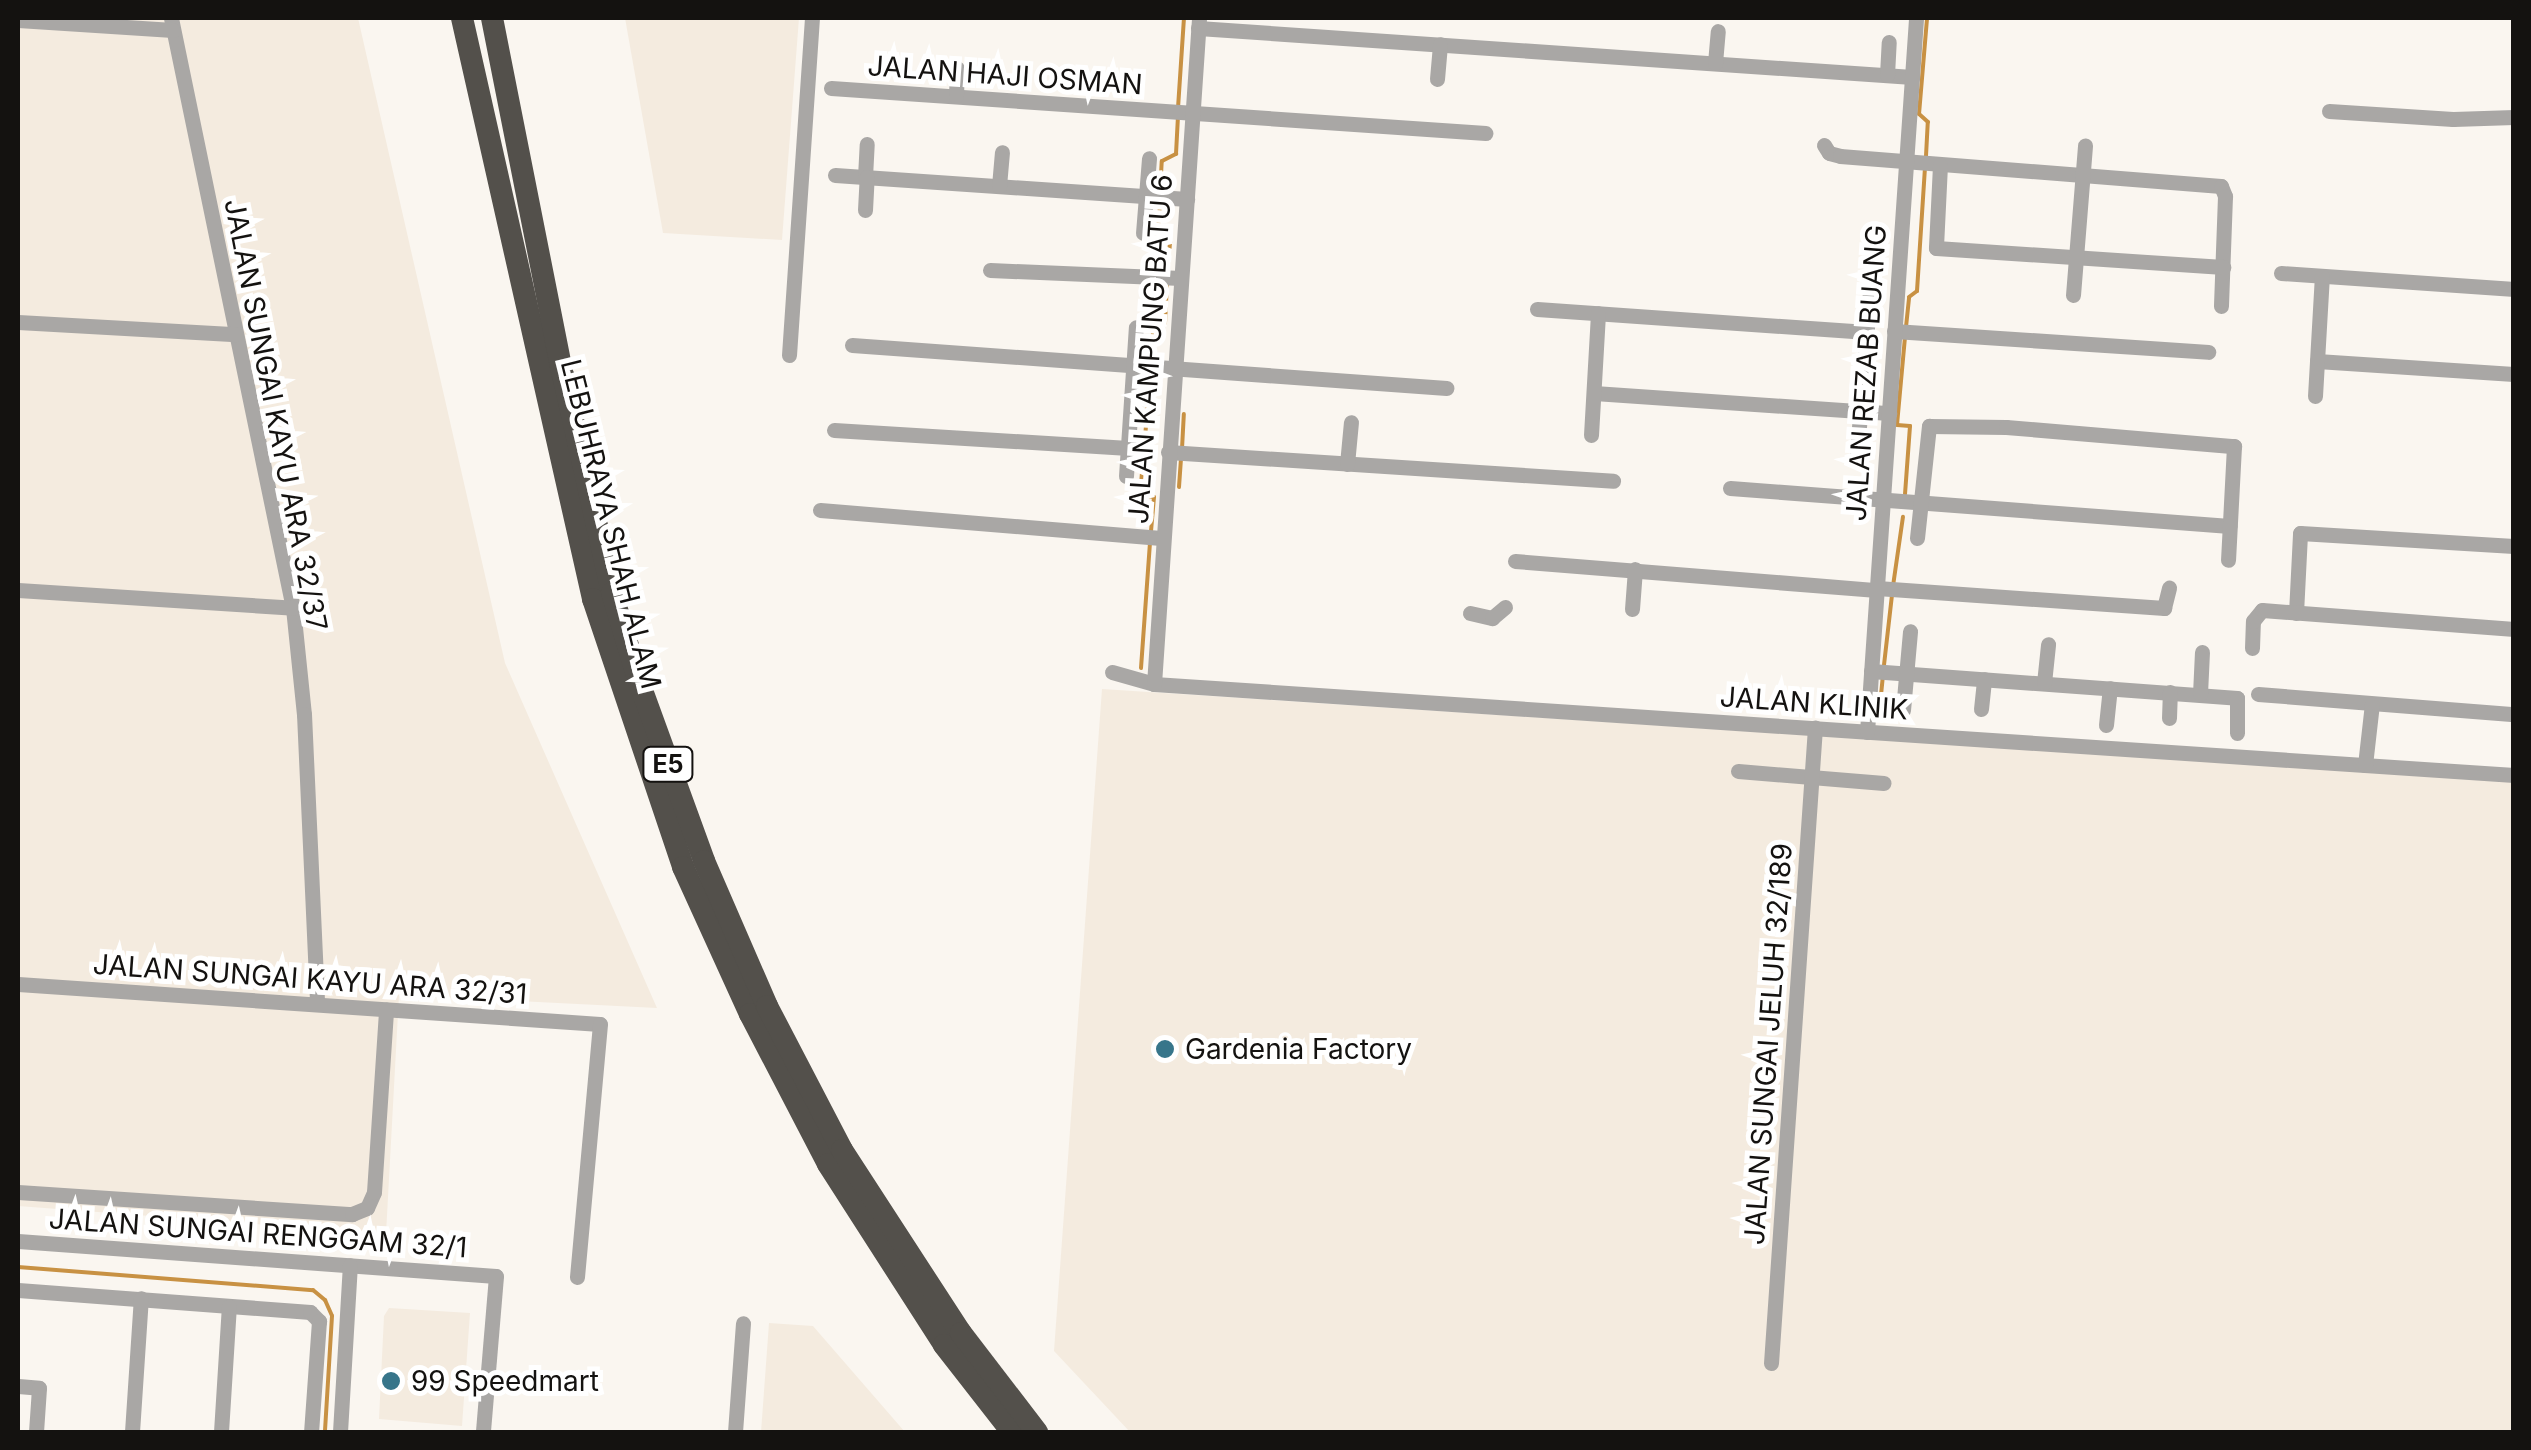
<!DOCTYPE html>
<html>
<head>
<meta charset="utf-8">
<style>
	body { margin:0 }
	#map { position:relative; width:2531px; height:1450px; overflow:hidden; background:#faf6f0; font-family:Inter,sans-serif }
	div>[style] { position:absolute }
	.built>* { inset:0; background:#f4ebdf }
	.stream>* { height:4px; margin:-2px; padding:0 2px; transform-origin:2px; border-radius:2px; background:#c89143 }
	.minor>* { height:15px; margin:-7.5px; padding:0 7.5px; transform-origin:7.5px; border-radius:7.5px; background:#a9a7a5 }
	.highway>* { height:22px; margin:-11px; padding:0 11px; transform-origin:11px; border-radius:11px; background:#53504b }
	.dots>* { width:28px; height:28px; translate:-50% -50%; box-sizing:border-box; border:5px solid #fff; border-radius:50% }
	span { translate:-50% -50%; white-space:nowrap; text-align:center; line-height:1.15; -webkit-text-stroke:10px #fff; paint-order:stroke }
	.shield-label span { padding:2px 8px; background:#fff; border:2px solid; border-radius:8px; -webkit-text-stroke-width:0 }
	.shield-label { font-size:25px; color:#141210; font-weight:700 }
	.street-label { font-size:28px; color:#141210 }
	.poi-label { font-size:28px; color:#141210 }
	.left { translate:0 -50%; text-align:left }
	.frame { position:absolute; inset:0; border:20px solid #141210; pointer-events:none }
</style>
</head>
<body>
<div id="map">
	<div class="built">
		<div style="clip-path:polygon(18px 18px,358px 18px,505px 663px,657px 1008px,399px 995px,386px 1234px,18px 1206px)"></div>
		<div style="clip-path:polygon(625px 18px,799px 18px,782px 240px,663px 233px)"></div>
		<div style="clip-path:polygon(1102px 689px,2513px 781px,2513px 1432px,1130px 1432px,1054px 1351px)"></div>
		<div style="clip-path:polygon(389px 1308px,470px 1313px,462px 1426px,379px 1419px,384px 1316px)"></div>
		<div style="clip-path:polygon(769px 1323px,813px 1326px,905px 1432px,761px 1432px)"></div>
	</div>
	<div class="stream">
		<div style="left:1178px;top:108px;width:90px;rotate:-86.2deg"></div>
		<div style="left:1926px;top:156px;width:34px;rotate:-87deg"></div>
		<div style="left:1928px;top:122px;width:12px;rotate:-138deg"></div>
		<div style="left:1919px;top:114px;width:96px;rotate:-85.2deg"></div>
		<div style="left:1160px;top:194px;width:33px;rotate:-87deg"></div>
		<div style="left:1162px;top:161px;width:16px;rotate:-27deg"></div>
		<div style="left:1176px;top:154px;width:36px;rotate:-87deg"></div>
		<div style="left:1160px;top:204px;width:28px;rotate:94deg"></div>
		<div style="left:1158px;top:232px;width:16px;rotate:40deg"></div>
		<div style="left:1170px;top:242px;width:32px;rotate:94deg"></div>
		<div style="left:1906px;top:327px;width:30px;rotate:-84deg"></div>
		<div style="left:1909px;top:297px;width:10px;rotate:-37deg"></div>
		<div style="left:1917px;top:291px;width:125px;rotate:-86.3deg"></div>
		<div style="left:1905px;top:337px;width:88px;rotate:95.2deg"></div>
		<div style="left:1897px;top:425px;width:13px;rotate:4deg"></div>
		<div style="left:1910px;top:426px;width:68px;rotate:94.2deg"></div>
		<div style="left:1151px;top:352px;width:20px;rotate:-84deg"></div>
		<div style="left:1153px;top:332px;width:15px;rotate:-37deg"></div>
		<div style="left:1165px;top:323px;width:40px;rotate:-87.1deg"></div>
		<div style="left:1150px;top:379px;width:116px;rotate:94.9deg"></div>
		<div style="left:1140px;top:495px;width:14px;rotate:8deg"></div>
		<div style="left:1154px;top:497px;width:36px;rotate:95deg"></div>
		<div style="left:1182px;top:449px;width:35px;rotate:-87deg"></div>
		<div style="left:1179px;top:487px;width:29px;rotate:-86deg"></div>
		<div style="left:1893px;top:586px;width:70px;rotate:-81.8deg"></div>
		<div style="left:1884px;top:665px;width:70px;rotate:-83.5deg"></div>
		<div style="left:1141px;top:668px;width:125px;rotate:-85.9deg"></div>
		<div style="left:1879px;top:715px;width:40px;rotate:-84.3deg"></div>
		<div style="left:18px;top:1267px;width:296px;rotate:4.5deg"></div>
		<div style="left:313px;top:1290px;width:16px;rotate:40deg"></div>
		<div style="left:325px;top:1300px;width:17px;rotate:66deg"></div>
		<div style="left:332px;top:1316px;width:116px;rotate:93.5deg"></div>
	</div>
	<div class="minor">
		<div style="left:171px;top:18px;width:602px;rotate:78.32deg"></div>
		<div style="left:293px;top:608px;width:107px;rotate:84.1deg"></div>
		<div style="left:304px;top:714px;width:290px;rotate:87.4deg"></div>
		<div style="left:18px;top:20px;width:155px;rotate:3.7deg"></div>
		<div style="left:1198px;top:28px;width:716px;rotate:3.93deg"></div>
		<div style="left:1715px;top:63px;width:32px;rotate:-85deg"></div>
		<div style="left:1887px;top:75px;width:33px;rotate:-87deg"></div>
		<div style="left:1437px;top:79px;width:35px;rotate:-85deg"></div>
		<div style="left:831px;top:88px;width:656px;rotate:3.94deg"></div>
		<div style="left:956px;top:96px;width:28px;rotate:-88deg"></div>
		<div style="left:2329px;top:111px;width:124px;rotate:3.7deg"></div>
		<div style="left:2453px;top:119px;width:61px;rotate:-1.9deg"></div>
		<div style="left:1824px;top:145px;width:9px;rotate:58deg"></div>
		<div style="left:1829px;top:153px;width:11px;rotate:15deg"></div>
		<div style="left:1840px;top:156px;width:382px;rotate:4.5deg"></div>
		<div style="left:2221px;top:186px;width:11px;rotate:68deg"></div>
		<div style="left:2225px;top:196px;width:110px;rotate:92.1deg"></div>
		<div style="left:1940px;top:165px;width:83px;rotate:92.8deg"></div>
		<div style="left:1936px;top:248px;width:288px;rotate:3.8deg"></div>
		<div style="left:835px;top:175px;width:353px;rotate:3.9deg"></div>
		<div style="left:865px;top:177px;width:33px;rotate:-87deg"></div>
		<div style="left:999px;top:186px;width:34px;rotate:-85deg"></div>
		<div style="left:865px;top:210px;width:33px;rotate:-87deg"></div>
		<div style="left:1143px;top:233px;width:75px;rotate:-85.4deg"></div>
		<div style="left:990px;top:270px;width:191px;rotate:2.4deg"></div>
		<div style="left:2281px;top:273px;width:234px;rotate:3.9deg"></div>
		<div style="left:2073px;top:295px;width:150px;rotate:-85.4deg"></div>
		<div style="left:1537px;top:309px;width:331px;rotate:4deg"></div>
		<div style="left:18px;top:322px;width:218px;rotate:3.2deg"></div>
		<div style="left:1894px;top:331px;width:315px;rotate:3.8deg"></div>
		<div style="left:852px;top:345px;width:596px;rotate:4.14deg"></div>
		<div style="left:789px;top:355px;width:338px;rotate:-86.1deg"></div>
		<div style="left:2317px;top:361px;width:197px;rotate:3.8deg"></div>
		<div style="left:1594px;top:393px;width:296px;rotate:3.9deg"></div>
		<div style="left:2315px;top:396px;width:120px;rotate:-86.7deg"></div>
		<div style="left:834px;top:430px;width:295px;rotate:3.5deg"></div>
		<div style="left:1591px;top:435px;width:122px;rotate:-86.7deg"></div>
		<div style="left:1168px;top:452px;width:446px;rotate:3.7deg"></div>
		<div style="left:1857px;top:452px;width:162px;rotate:-85.4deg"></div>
		<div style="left:1347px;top:464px;width:42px;rotate:-84.6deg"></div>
		<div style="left:1126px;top:476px;width:149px;rotate:-86.2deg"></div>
		<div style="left:1730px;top:488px;width:501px;rotate:4.35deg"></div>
		<div style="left:820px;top:510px;width:342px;rotate:4.7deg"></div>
		<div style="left:1917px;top:538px;width:113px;rotate:-83.9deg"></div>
		<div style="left:1929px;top:426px;width:77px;rotate:0.7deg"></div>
		<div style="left:2006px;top:427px;width:229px;rotate:4.8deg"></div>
		<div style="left:2234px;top:446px;width:114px;rotate:93deg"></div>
		<div style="left:1515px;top:561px;width:363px;rotate:4.6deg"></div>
		<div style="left:1877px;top:588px;width:288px;rotate:4deg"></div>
		<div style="left:2164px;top:608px;width:21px;rotate:-76deg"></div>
		<div style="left:18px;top:590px;width:276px;rotate:3.7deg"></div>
		<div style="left:1632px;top:609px;width:40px;rotate:-85.7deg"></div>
		<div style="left:1470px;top:613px;width:23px;rotate:13deg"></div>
		<div style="left:1492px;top:618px;width:17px;rotate:-40deg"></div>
		<div style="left:2296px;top:613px;width:80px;rotate:-87.1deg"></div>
		<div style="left:2300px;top:533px;width:214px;rotate:3.5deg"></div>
		<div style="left:2252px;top:648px;width:27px;rotate:-88deg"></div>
		<div style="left:2253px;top:621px;width:14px;rotate:-51deg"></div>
		<div style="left:2262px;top:610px;width:253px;rotate:4.3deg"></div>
		<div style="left:1871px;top:671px;width:367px;rotate:4.2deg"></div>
		<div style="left:2237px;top:698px;width:35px;rotate:90deg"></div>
		<div style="left:1112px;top:672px;width:44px;rotate:15.9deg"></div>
		<div style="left:1154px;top:684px;width:1363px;rotate:3.83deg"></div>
		<div style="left:2044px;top:683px;width:39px;rotate:-84deg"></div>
		<div style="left:1154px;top:684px;width:668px;rotate:-86.13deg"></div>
		<div style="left:2200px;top:694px;width:42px;rotate:-87.3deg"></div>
		<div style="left:2258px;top:694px;width:257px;rotate:4.5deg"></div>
		<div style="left:1981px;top:709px;width:30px;rotate:-84deg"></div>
		<div style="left:1903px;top:710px;width:79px;rotate:-84.9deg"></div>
		<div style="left:2169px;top:718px;width:26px;rotate:-88deg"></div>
		<div style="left:2106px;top:725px;width:37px;rotate:-84deg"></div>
		<div style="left:1867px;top:732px;width:716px;rotate:-86.07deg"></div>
		<div style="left:2365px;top:765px;width:61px;rotate:-83.5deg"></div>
		<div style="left:1738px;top:771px;width:146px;rotate:4.7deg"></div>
		<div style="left:18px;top:984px;width:583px;rotate:3.93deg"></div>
		<div style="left:600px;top:1024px;width:254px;rotate:95.2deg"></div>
		<div style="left:18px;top:1192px;width:335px;rotate:3.8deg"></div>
		<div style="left:352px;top:1214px;width:16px;rotate:-22deg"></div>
		<div style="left:367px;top:1208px;width:17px;rotate:-66deg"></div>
		<div style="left:374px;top:1192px;width:183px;rotate:-86.2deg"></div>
		<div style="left:18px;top:1241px;width:479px;rotate:4.2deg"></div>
		<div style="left:496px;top:1276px;width:157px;rotate:94.8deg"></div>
		<div style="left:18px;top:1290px;width:293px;rotate:4.3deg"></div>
		<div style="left:310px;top:1312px;width:13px;rotate:45deg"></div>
		<div style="left:319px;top:1321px;width:111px;rotate:94.1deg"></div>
		<div style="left:1771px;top:1363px;width:637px;rotate:-86.04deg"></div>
		<div style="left:18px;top:1386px;width:21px;rotate:5deg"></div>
		<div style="left:39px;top:1388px;width:44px;rotate:93.9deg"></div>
		<div style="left:132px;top:1432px;width:134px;rotate:-86.2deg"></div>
		<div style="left:221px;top:1432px;width:126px;rotate:-86.4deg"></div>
		<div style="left:340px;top:1432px;width:167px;rotate:-86.6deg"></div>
		<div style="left:735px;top:1432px;width:109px;rotate:-85.8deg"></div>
	</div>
	<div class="highway">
		<div style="left:462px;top:18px;width:596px;rotate:77.29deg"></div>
		<div style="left:593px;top:599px;width:283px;rotate:71.4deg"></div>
		<div style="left:683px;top:867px;width:162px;rotate:65.5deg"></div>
		<div style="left:750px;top:1014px;width:169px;rotate:62.5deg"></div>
		<div style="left:828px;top:1164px;width:215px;rotate:57.3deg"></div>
		<div style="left:944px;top:1345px;width:110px;rotate:52deg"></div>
		<div style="left:492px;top:18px;width:364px;rotate:78.8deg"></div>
		<div style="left:563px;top:375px;width:223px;rotate:77.3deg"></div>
		<div style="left:612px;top:593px;width:93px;rotate:73.1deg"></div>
		<div style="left:639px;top:682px;width:190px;rotate:70deg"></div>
		<div style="left:704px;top:861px;width:158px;rotate:66.5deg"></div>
		<div style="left:767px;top:1006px;width:162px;rotate:62.5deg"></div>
		<div style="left:842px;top:1150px;width:218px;rotate:57deg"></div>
		<div style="left:961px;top:1333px;width:125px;rotate:52.5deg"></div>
	</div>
	<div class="dots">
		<div style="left:1165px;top:1049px;background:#37758a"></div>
		<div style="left:391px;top:1381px;background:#37758a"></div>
	</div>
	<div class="shield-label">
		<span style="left:668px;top:764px">E5</span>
	</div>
	<div class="street-label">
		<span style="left:1005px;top:75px;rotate:4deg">JALAN HAJI OSMAN</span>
		<span style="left:1150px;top:349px;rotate:-86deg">JALAN KAMPUNG BATU 6</span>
		<span style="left:1866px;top:373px;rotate:-86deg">JALAN REZAB BUANG</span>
		<span style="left:276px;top:415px;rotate:79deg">JALAN SUNGAI KAYU ARA 32/37</span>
		<span style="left:611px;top:524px;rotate:76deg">LEBUHRAYA SHAH ALAM</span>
		<span style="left:1814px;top:703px;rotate:4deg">JALAN KLINIK</span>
		<span style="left:310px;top:979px;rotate:4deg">JALAN SUNGAI KAYU ARA 32/31</span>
		<span style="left:1768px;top:1044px;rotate:-86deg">JALAN SUNGAI JELUH 32/189</span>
		<span style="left:258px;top:1233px;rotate:4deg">JALAN SUNGAI RENGGAM 32/1</span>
	</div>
	<div class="poi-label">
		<span class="left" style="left:1185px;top:1049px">Gardenia Factory</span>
		<span class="left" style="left:411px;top:1381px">99 Speedmart</span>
	</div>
	<div class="frame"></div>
</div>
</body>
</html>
